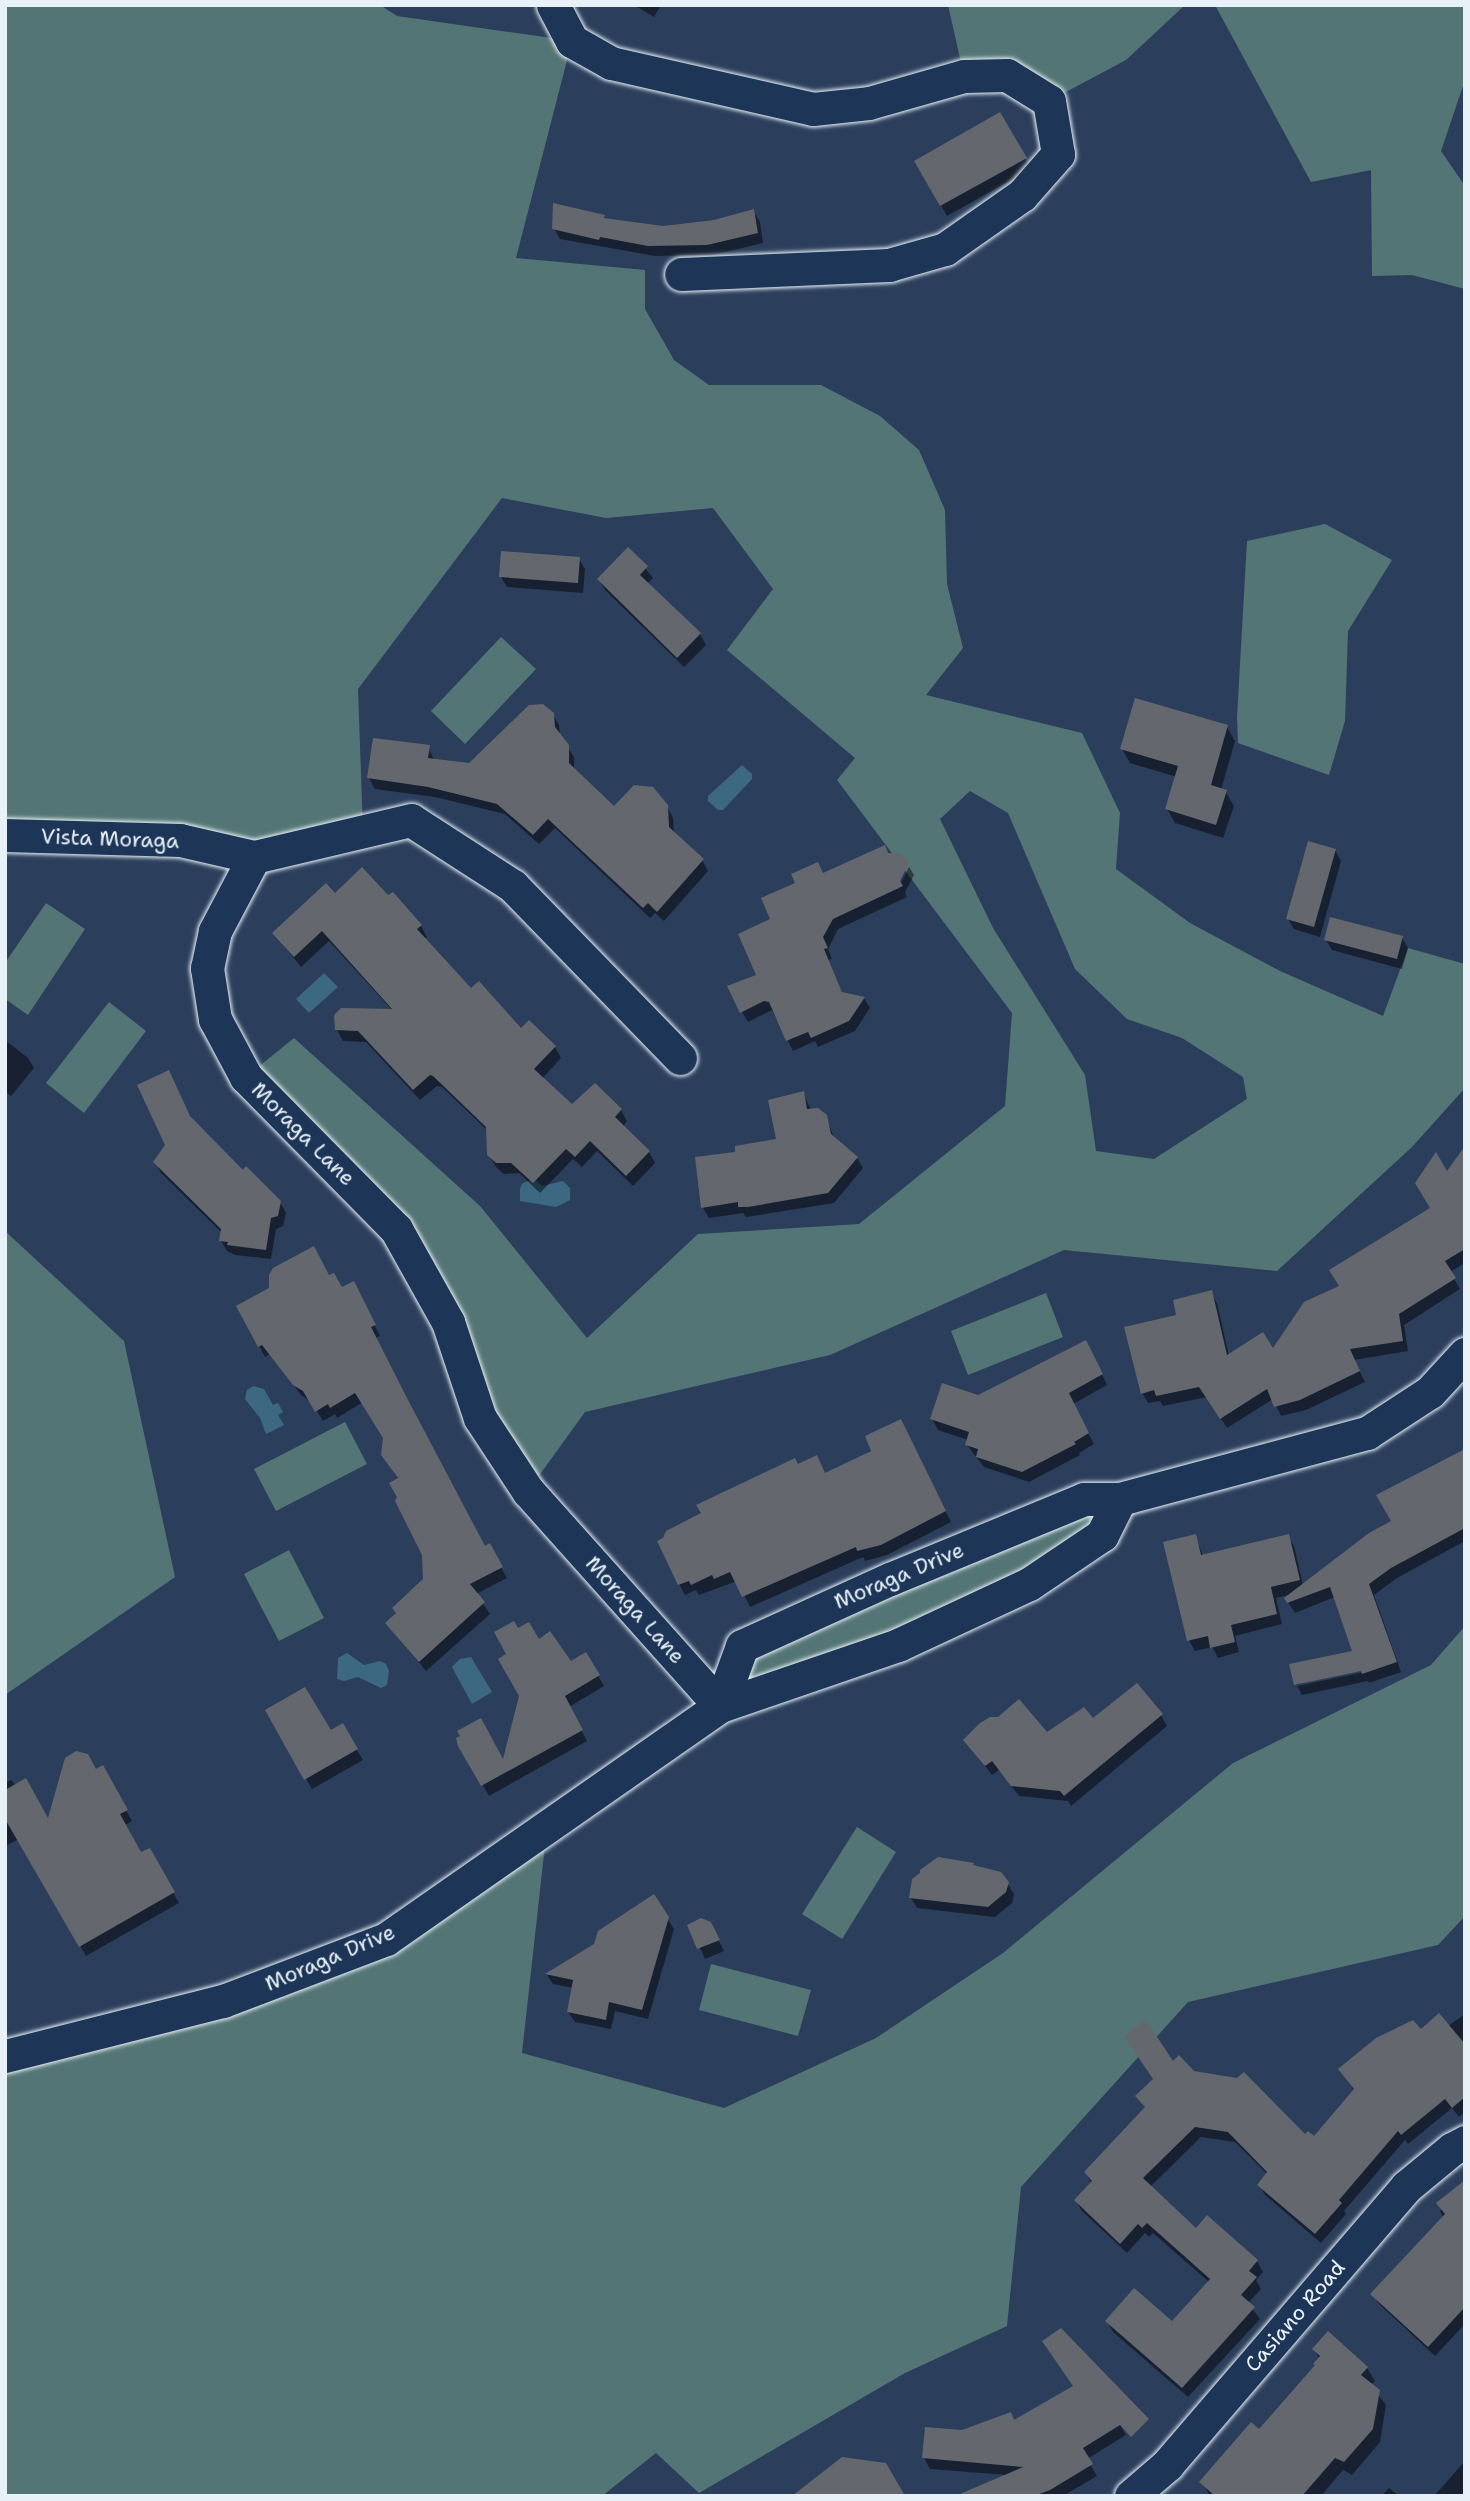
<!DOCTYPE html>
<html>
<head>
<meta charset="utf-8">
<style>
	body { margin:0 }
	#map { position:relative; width:1470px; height:2501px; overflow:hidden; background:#2b3f5c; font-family:"Shantell Sans",sans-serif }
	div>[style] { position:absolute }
	.green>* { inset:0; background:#547575 }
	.water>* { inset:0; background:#3d6882 }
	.shadow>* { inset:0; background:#0007 }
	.building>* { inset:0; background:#64686e }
	.roads { filter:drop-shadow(0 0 2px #e8f1f8) drop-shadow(0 0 2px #e8f1f8) }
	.minor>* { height:33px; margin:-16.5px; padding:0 16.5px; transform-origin:16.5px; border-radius:16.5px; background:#1d3557 }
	span { translate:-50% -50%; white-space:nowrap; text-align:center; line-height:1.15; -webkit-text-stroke:5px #1d3557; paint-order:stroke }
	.street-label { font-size:21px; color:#e8f1f8 }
	.frame { position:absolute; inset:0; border:7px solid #e8f1f8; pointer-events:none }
</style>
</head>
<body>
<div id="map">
	<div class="green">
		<div style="clip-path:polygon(evenodd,5px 5px,380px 5px,397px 16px,572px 41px,516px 258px,645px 270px,645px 309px,674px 360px,709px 385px,821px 385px,880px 416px,919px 450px,945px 510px,947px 584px,963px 648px,926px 695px,1082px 733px,1120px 813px,1116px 869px,1190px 923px,1280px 971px,1383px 1016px,1408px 948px,1465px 964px,1465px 1088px,1412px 1147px,1277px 1271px,1064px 1250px,830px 1355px,585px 1412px,528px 1491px,396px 1229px,246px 1077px,294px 1038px,480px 1206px,587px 1338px,698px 1234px,859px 1224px,1005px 1106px,1012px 1013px,837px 780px,855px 758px,727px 650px,773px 589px,713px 508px,606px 518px,502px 498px,358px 689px,363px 831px,254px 857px,5px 835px,5px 5px,970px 791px,1008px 813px,1075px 969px,1127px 1019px,1182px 1038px,1243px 1077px,1247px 1099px,1154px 1159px,1096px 1151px,1085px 1075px,993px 928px,940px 819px,970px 791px)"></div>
		<div style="clip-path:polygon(948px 5px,1185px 5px,1126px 60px,1049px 101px,964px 76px)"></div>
		<div style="clip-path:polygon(1215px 5px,1465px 5px,1465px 80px,1441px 151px,1465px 186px,1465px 289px,1412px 275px,1372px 276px,1371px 170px,1311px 182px)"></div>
		<div style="clip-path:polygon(1325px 524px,1392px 560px,1348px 631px,1345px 721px,1329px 775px,1238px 743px,1237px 717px,1247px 541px)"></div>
		<div style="clip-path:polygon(501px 637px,536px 669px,465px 744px,431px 711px)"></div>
		<div style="clip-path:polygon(46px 903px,85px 929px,28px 1015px,5px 999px,5px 963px)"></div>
		<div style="clip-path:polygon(109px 1002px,146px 1031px,84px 1113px,46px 1083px)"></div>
		<div style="clip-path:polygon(5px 1231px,124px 1341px,175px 1577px,5px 1695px)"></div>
		<div style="clip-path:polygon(1046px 1293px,1063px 1337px,968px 1375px,951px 1331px)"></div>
		<div style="clip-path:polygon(345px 1422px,367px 1464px,276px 1511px,254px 1469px)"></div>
		<div style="clip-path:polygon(1120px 1499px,1029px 1584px,720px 1706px,742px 1646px)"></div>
		<div style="clip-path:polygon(289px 1550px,324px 1618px,279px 1641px,244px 1574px)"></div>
		<div style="clip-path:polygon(1465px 1626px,1465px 1916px,1438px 1945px,1188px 2002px,1021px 2187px,1007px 2326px,905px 2373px,699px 2493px,656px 2453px,602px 2496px,5px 2496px,5px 2054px,386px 1939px,547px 1827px,522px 2053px,724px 2108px,876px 2038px,1003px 1953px,1233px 1763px,1431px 1665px)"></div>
		<div style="clip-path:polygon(857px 1827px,896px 1852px,842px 1939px,802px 1914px)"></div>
		<div style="clip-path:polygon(711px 1964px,811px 1990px,798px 2036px,699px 2010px)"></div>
	</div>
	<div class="water">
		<div style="clip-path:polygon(742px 765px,752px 774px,752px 779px,723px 810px,718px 810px,708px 801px,708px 796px)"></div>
		<div style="clip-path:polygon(324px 973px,338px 987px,309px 1013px,296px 999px)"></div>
		<div style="clip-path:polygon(534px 1179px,542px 1186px,563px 1181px,570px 1188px,570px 1200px,556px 1207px,520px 1201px,520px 1188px,523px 1183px)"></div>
		<div style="clip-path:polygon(253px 1386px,264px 1389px,273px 1405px,278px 1403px,283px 1412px,278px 1415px,284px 1425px,266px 1434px,260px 1418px,245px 1399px,247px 1390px)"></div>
		<div style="clip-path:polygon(347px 1653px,364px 1665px,380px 1661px,386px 1664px,389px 1671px,387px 1685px,381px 1688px,358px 1677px,344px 1681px,337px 1679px,338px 1658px)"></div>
		<div style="clip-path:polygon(471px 1657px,492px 1692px,472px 1704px,452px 1667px,460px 1659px)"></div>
	</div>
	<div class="shadow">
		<div style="clip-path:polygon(634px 5px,661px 5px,654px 17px)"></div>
		<div style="clip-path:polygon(1000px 114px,1031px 169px,947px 216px,916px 162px)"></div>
		<div style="clip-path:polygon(754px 212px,760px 222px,763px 243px,713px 255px,655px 256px,560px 239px,554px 228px,604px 216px,606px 220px,663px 228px,714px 222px)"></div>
		<div style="clip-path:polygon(629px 549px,653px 578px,647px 584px,700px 634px,706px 645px,684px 667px,605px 590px,599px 580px)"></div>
		<div style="clip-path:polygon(579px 559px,585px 569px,583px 593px,507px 587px,501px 577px)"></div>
		<div style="clip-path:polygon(553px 714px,559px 725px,560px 736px,574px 757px,574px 770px,615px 808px,667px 806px,673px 818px,674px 833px,702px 860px,708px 871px,664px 921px,655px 913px,650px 918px,555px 828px,539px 844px,505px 814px,435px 797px,375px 789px,369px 778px,428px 747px,434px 760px,469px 765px)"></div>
		<div style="clip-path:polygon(1227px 727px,1235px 741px,1221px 790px,1225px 791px,1234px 806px,1223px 838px,1175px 823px,1167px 809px,1177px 777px,1130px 763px,1122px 749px)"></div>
		<div style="clip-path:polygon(1335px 850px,1341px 861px,1320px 937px,1294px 929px,1288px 919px)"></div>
		<div style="clip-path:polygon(909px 867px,914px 875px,905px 892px,907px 897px,838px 929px,828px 949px,832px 959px,828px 960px,843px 994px,864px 998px,870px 1008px,855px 1031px,818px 1047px,815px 1041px,793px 1051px,772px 1010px,748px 1022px,742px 1012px,758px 976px,773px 920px,824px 874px,898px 889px)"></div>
		<div style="clip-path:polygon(335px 895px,388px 898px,421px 926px,427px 937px,424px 939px,471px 990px,521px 1031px,555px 1047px,561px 1058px,542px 1079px,572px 1107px,595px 1086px,621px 1110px,627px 1121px,622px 1127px,649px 1152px,655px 1163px,633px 1186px,597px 1151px,582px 1167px,573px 1159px,540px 1193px,519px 1173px,504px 1174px,496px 1167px,489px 1155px,488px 1131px,442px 1087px,437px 1086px,420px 1100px,366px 1042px,343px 1041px,337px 1030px,392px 1010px,329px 941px,301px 967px,274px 933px)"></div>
		<div style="clip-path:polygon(1402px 938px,1408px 948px,1402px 969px,1332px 950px,1326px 940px)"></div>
		<div style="clip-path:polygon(5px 1040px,28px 1058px,34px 1068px,11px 1096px,5px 1092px)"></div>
		<div style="clip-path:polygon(803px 1093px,811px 1110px,826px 1117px,835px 1140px,857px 1158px,863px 1168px,834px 1203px,746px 1217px,743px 1213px,709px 1218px,703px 1208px,737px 1154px,778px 1141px)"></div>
		<div style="clip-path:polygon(1465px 1149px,1465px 1263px,1450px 1272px,1460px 1289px,1404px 1325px,1408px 1351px,1354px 1360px,1365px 1382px,1306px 1410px,1281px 1416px,1273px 1399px,1227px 1428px,1207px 1397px,1163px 1406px,1160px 1401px,1148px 1403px,1142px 1393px,1178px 1316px,1211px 1292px,1217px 1303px,1229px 1356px,1273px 1351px,1432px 1208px,1447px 1174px)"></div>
		<div style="clip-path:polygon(155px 1162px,243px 1172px,280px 1202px,286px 1213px,283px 1226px,276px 1229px,271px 1259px,235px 1255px,227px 1251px,221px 1241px,222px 1233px,161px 1173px)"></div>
		<div style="clip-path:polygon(329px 1278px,342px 1290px,359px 1294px,380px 1336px,375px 1338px,485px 1548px,489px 1546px,507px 1578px,476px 1594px,490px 1614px,426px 1671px,387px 1623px,424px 1579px,424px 1555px,399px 1497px,399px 1480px,382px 1455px,384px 1438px,363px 1402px,337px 1418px,335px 1414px,323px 1421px,311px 1402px,301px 1395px,270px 1354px,265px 1357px,238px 1307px)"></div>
		<div style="clip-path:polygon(1091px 1352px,1107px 1385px,1073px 1404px,1094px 1444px,1079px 1453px,1080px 1455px,1029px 1482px,984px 1467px,967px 1445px,968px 1440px,938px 1430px,932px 1419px,978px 1397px)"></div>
		<div style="clip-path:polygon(906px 1432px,951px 1522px,887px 1555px,865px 1561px,863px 1557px,750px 1607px,737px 1581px,699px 1595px,696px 1590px,685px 1595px,679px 1584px,798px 1466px,825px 1475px)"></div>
		<div style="clip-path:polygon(1465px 1451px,1465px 1541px,1397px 1578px,1374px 1595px,1401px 1672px,1369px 1683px,1368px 1681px,1302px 1695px,1297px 1686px,1369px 1671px,1369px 1667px,1296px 1685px,1291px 1666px,1354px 1652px,1335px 1597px,1295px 1613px,1286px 1599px,1293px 1594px,1276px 1598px,1282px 1624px,1235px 1636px,1239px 1652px,1218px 1658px,1212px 1647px,1195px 1651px,1189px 1640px,1166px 1543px,1195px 1536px,1203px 1556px,1288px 1536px,1294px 1546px,1303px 1585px,1370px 1534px,1393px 1521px,1378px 1495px)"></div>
		<div style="clip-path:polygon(518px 1631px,570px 1663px,586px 1655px,604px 1686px,569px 1707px,587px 1741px,489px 1796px,460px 1745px,504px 1764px,521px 1695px,509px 1654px)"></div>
		<div style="clip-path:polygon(267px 1711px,330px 1732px,342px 1725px,363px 1760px,312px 1789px)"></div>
		<div style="clip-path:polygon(1161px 1715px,1167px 1726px,1071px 1806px,1068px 1801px,1019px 1796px,999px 1770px,992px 1775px,965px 1740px,1046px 1734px,1093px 1721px)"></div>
		<div style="clip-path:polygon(102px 1767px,132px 1821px,124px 1826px,141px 1855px,149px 1850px,179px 1903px,86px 1956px,19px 1839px,5px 1846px,5px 1783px,11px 1780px,49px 1822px)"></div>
		<div style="clip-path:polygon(974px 1867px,1007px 1883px,1014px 1894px,1012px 1903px,995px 1917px,917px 1908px,911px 1898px)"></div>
		<div style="clip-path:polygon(667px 1918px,674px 1929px,648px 2019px,615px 2011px,611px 2029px,575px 2022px,568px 2012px,573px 1988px,553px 1984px,547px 1975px,595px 1946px)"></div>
		<div style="clip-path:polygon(690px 1926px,716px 1935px,724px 1951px,705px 1959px)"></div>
		<div style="clip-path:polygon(1465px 2014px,1465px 2112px,1459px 2117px,1452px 2108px,1408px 2144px,1405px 2140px,1344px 2211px,1346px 2214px,1321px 2243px,1265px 2195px,1259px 2185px,1268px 2175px,1235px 2142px,1201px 2137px,1150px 2187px,1196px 2230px,1257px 2261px,1263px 2272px,1256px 2280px,1261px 2289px,1248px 2303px,1260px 2319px,1188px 2397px,1113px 2332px,1107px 2321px,1172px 2324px,1209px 2282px,1153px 2233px,1149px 2237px,1145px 2233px,1127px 2253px,1082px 2211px,1076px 2201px,1092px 2184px,1086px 2173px,1146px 2109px,1138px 2096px,1172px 2064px,1314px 2139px,1355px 2091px,1340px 2070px,1420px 2031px,1448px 2026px)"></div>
		<div style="clip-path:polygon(1465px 2191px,1465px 2324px,1435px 2356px,1379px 2304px,1373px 2294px,1443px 2217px,1440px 2211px)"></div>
		<div style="clip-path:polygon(1314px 2349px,1367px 2368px,1375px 2381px,1371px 2385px,1386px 2405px,1380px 2442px,1352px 2475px,1343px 2470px,1321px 2496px,1210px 2496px,1202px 2482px,1259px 2432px,1316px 2366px,1319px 2358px)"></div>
		<div style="clip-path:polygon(1102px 2393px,1126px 2435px,1087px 2459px,1097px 2476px,1063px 2496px,954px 2496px,1007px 2475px,930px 2469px,924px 2458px,962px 2432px,1014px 2422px)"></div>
		<div style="clip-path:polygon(1465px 2461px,1465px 2496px,1434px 2496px)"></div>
		<div style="clip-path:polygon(1389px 2488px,1399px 2496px,1382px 2496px)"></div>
	</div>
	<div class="building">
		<div style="clip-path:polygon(1000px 112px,1027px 158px,940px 206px,914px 161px)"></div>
		<div style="clip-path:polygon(553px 203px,605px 215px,604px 218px,663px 226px,714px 220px,754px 209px,758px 233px,707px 245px,648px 246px,600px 237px,599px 240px,552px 229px)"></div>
		<div style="clip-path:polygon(628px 547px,648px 566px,640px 575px,701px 633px,677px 658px,597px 579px)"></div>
		<div style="clip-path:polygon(501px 551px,580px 557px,578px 583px,499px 577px)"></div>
		<div style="clip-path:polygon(1135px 698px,1228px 725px,1211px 785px,1227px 790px,1216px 825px,1165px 809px,1178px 766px,1120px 749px)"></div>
		<div style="clip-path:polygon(543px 704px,554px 713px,555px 727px,569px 745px,569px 763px,612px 804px,614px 806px,634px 785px,653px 787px,668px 805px,669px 827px,704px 859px,657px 912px,648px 903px,643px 908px,548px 819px,533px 835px,497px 804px,428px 787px,367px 778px,373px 738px,430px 745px,428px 758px,469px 763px,529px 705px)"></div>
		<div style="clip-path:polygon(1308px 841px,1336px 849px,1314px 927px,1286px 919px)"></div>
		<div style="clip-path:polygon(885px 845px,888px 853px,901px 854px,909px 863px,900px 881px,903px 886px,833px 919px,823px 937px,828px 948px,824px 949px,842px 992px,865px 997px,849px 1021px,811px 1038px,808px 1032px,786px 1041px,769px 1002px,764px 1001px,740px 1013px,727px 986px,756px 975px,738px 934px,770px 919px,761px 898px,795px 883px,791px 874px,818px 862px,823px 873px)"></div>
		<div style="clip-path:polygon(362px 867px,388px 895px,393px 892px,422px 925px,417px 929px,471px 988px,479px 981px,521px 1028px,529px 1020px,556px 1046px,534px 1069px,572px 1104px,595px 1083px,622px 1109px,615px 1117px,650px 1151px,626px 1176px,590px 1141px,575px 1157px,566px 1149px,533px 1183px,511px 1163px,496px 1163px,487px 1155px,486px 1127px,433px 1076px,430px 1075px,413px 1090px,358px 1031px,335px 1030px,334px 1015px,341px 1008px,392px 1009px,322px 931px,294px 957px,272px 933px,326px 883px,335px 893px)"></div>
		<div style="clip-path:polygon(1330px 917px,1403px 936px,1397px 959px,1324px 940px)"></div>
		<div style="clip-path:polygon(169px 1070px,190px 1116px,243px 1170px,246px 1166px,281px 1201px,278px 1216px,271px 1218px,266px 1250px,227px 1245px,228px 1242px,219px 1241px,221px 1229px,153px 1162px,165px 1145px,137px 1085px)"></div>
		<div style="clip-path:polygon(804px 1091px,807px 1109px,818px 1108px,827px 1115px,831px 1134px,858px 1157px,828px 1193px,748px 1207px,738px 1207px,738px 1202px,701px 1208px,695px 1157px,735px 1152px,735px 1146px,776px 1139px,768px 1100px)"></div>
		<div style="clip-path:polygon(1465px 1146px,1465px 1249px,1445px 1261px,1456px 1278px,1399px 1314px,1403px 1341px,1350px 1349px,1360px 1371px,1300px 1400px,1274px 1407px,1267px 1389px,1220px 1419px,1199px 1387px,1156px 1396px,1154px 1390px,1141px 1394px,1124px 1327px,1176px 1315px,1173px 1300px,1212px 1290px,1227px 1355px,1263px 1332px,1273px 1348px,1304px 1302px,1339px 1286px,1329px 1270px,1430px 1208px,1415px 1183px,1436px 1152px,1447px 1171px)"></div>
		<div style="clip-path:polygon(314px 1246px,329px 1275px,334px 1273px,342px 1287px,354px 1281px,376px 1325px,371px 1327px,407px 1398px,485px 1546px,490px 1543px,503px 1567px,470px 1584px,485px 1602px,419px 1662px,385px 1623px,396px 1613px,392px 1608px,423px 1579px,422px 1555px,395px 1501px,397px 1497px,389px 1483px,398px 1478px,381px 1455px,383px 1438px,355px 1393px,330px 1408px,328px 1404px,315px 1412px,303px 1391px,293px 1385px,262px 1345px,258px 1347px,236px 1306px,269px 1288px,269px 1275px,273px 1268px)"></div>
		<div style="clip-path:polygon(1086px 1340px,1103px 1374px,1069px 1393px,1089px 1433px,1074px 1442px,1076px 1444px,1022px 1472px,976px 1457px,978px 1449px,965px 1445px,969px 1432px,930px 1419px,942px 1383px,978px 1395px)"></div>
		<div style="clip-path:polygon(901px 1419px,946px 1511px,881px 1545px,857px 1551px,856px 1547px,742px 1597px,730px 1572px,714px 1579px,712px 1575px,691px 1585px,689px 1581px,678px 1585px,657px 1541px,663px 1538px,666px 1531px,701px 1513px,696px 1505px,795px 1458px,798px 1464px,817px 1455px,825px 1473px,871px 1451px,865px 1436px)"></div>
		<div style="clip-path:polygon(1465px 1449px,1465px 1528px,1391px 1568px,1369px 1584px,1397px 1662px,1362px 1674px,1361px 1671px,1294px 1685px,1289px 1664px,1352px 1651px,1330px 1587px,1287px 1603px,1284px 1598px,1369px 1533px,1391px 1521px,1376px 1495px)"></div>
		<div style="clip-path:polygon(1196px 1534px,1201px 1555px,1289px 1534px,1300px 1580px,1271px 1587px,1277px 1614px,1231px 1625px,1235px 1642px,1210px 1648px,1208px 1636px,1187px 1641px,1163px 1542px)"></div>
		<div style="clip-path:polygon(514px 1621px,518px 1628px,529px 1622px,539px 1639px,550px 1631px,571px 1661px,586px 1652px,600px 1675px,565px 1696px,583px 1730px,481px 1786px,458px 1746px,456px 1738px,460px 1736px,457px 1731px,481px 1718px,503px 1759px,519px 1696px,498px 1659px,506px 1654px,494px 1632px)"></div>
		<div style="clip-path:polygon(1137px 1683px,1163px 1714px,1064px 1796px,1060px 1791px,1011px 1786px,992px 1761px,985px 1766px,963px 1740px,980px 1723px,990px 1717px,998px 1717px,1019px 1699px,1047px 1732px,1084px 1707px,1093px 1718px)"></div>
		<div style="clip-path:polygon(305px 1687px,331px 1730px,343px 1723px,358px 1749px,304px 1780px,265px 1710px)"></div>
		<div style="clip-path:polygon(76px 1751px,88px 1754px,96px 1769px,103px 1765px,128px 1810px,120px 1814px,141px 1852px,150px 1848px,175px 1892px,79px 1947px,5px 1819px,5px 1790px,26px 1778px,48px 1818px,65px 1758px)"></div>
		<div style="clip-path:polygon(938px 1857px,974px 1863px,973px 1865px,1001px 1872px,1009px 1882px,1006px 1892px,988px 1907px,909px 1898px,912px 1879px,920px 1873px,920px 1870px)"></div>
		<div style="clip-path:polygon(654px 1894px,669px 1917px,642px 2010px,609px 2002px,606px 2020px,567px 2012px,573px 1980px,545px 1974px,594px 1944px,598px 1931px)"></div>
		<div style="clip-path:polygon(701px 1918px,711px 1922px,720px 1940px,697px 1949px,687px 1925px)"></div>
		<div style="clip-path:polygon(1439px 2013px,1465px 2044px,1465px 2097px,1452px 2108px,1445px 2099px,1401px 2135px,1398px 2131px,1339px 2200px,1342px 2203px,1315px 2234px,1257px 2185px,1267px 2172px,1228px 2132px,1195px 2127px,1143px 2178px,1196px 2228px,1207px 2215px,1258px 2260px,1249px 2271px,1257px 2277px,1241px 2295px,1255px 2307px,1182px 2388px,1105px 2321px,1134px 2288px,1172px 2321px,1210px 2279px,1147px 2223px,1142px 2228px,1138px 2224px,1120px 2244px,1074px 2200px,1092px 2181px,1084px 2172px,1145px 2107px,1135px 2096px,1153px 2079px,1124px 2036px,1146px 2020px,1173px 2061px,1179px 2055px,1194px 2071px,1237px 2078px,1244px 2072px,1305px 2134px,1308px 2131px,1314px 2136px,1354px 2089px,1338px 2069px,1376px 2038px,1413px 2020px,1421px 2029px)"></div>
		<div style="clip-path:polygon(1465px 2180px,1465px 2307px,1428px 2347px,1370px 2294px,1445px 2214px,1436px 2203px)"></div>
		<div style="clip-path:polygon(1061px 2328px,1149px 2419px,1131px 2437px,1120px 2425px,1083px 2448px,1093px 2464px,1050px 2490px,1034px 2496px,955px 2496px,1023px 2467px,922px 2458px,925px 2427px,962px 2430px,1011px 2412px,1014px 2420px,1073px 2386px,1042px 2341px)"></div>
		<div style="clip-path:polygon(1328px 2331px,1368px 2367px,1361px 2375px,1380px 2390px,1373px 2429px,1344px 2462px,1335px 2458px,1302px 2496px,1215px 2496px,1199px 2482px,1251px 2422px,1259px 2429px,1315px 2365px,1313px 2364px,1320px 2356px,1312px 2349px)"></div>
		<div style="clip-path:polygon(842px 2457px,886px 2463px,905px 2496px,792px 2496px)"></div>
	</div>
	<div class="roads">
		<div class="minor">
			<div style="left:553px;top:5px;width:41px;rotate:62.2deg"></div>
			<div style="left:572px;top:41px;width:45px;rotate:29.4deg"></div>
			<div style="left:611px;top:63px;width:207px;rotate:12.8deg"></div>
			<div style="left:813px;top:109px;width:56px;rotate:-6.1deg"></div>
			<div style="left:869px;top:103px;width:99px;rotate:-15.9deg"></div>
			<div style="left:964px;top:76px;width:43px;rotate:-1.3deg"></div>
			<div style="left:1007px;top:75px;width:49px;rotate:31.8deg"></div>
			<div style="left:1049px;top:101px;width:54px;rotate:80.4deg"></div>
			<div style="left:1058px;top:154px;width:55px;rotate:131.3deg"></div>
			<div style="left:1022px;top:195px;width:94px;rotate:145deg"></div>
			<div style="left:945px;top:249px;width:58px;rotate:164.1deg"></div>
			<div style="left:889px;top:265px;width:208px;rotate:177.5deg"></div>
			<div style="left:5px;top:835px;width:175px;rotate:1.6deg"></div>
			<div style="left:180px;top:840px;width:76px;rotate:12.9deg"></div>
			<div style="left:680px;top:1058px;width:240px;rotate:-134.2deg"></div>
			<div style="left:513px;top:886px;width:121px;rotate:-147.1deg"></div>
			<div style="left:411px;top:820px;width:161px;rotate:166.7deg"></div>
			<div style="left:254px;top:857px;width:84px;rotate:117.8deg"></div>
			<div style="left:215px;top:931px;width:38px;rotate:102deg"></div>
			<div style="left:207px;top:968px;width:52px;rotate:81.1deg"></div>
			<div style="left:215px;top:1019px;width:66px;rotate:61.9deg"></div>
			<div style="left:246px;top:1077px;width:214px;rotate:45.4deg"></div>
			<div style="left:396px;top:1229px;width:107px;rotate:60.8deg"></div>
			<div style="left:448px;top:1322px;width:101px;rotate:71.6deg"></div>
			<div style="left:480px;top:1418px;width:87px;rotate:56.7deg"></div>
			<div style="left:528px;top:1491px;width:288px;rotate:48.2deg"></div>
			<div style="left:720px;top:1706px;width:64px;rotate:-69.9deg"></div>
			<div style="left:742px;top:1646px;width:162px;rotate:-24.4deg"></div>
			<div style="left:890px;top:1579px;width:210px;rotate:-22.4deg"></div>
			<div style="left:1084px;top:1499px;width:36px"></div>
			<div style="left:1120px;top:1499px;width:256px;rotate:-15deg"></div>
			<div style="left:1367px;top:1433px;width:75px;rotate:-33.1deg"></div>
			<div style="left:1430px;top:1392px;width:52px;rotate:-47.4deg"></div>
			<div style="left:5px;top:2056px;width:225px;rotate:-14.2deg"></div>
			<div style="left:223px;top:2001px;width:174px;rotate:-20.8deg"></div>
			<div style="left:386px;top:1939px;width:407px;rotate:-34.9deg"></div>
			<div style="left:720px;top:1706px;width:188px;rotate:-18.9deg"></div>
			<div style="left:898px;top:1645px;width:145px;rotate:-25deg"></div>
			<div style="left:1029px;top:1584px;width:88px;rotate:-33.9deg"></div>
			<div style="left:1102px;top:1535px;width:40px;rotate:-63.4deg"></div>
			<div style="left:1131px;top:2496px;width:48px;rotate:-40.7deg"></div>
			<div style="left:1167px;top:2465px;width:367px;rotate:-49.3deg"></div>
			<div style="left:1406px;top:2187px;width:60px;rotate:-39.6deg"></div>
			<div style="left:1452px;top:2149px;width:15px;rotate:-28deg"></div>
		</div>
	</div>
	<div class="street-label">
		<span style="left:110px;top:839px;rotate:2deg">Vista Moraga</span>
		<span style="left:303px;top:1134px;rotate:45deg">Moraga Lane</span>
		<span style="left:899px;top:1576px;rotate:-23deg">Moraga Drive</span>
		<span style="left:635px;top:1610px;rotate:48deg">Moraga Lane</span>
		<span style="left:330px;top:1958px;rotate:-23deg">Moraga Drive</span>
		<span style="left:1295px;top:2316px;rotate:-49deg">Casiano Road</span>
	</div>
	<div class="frame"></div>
</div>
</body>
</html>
